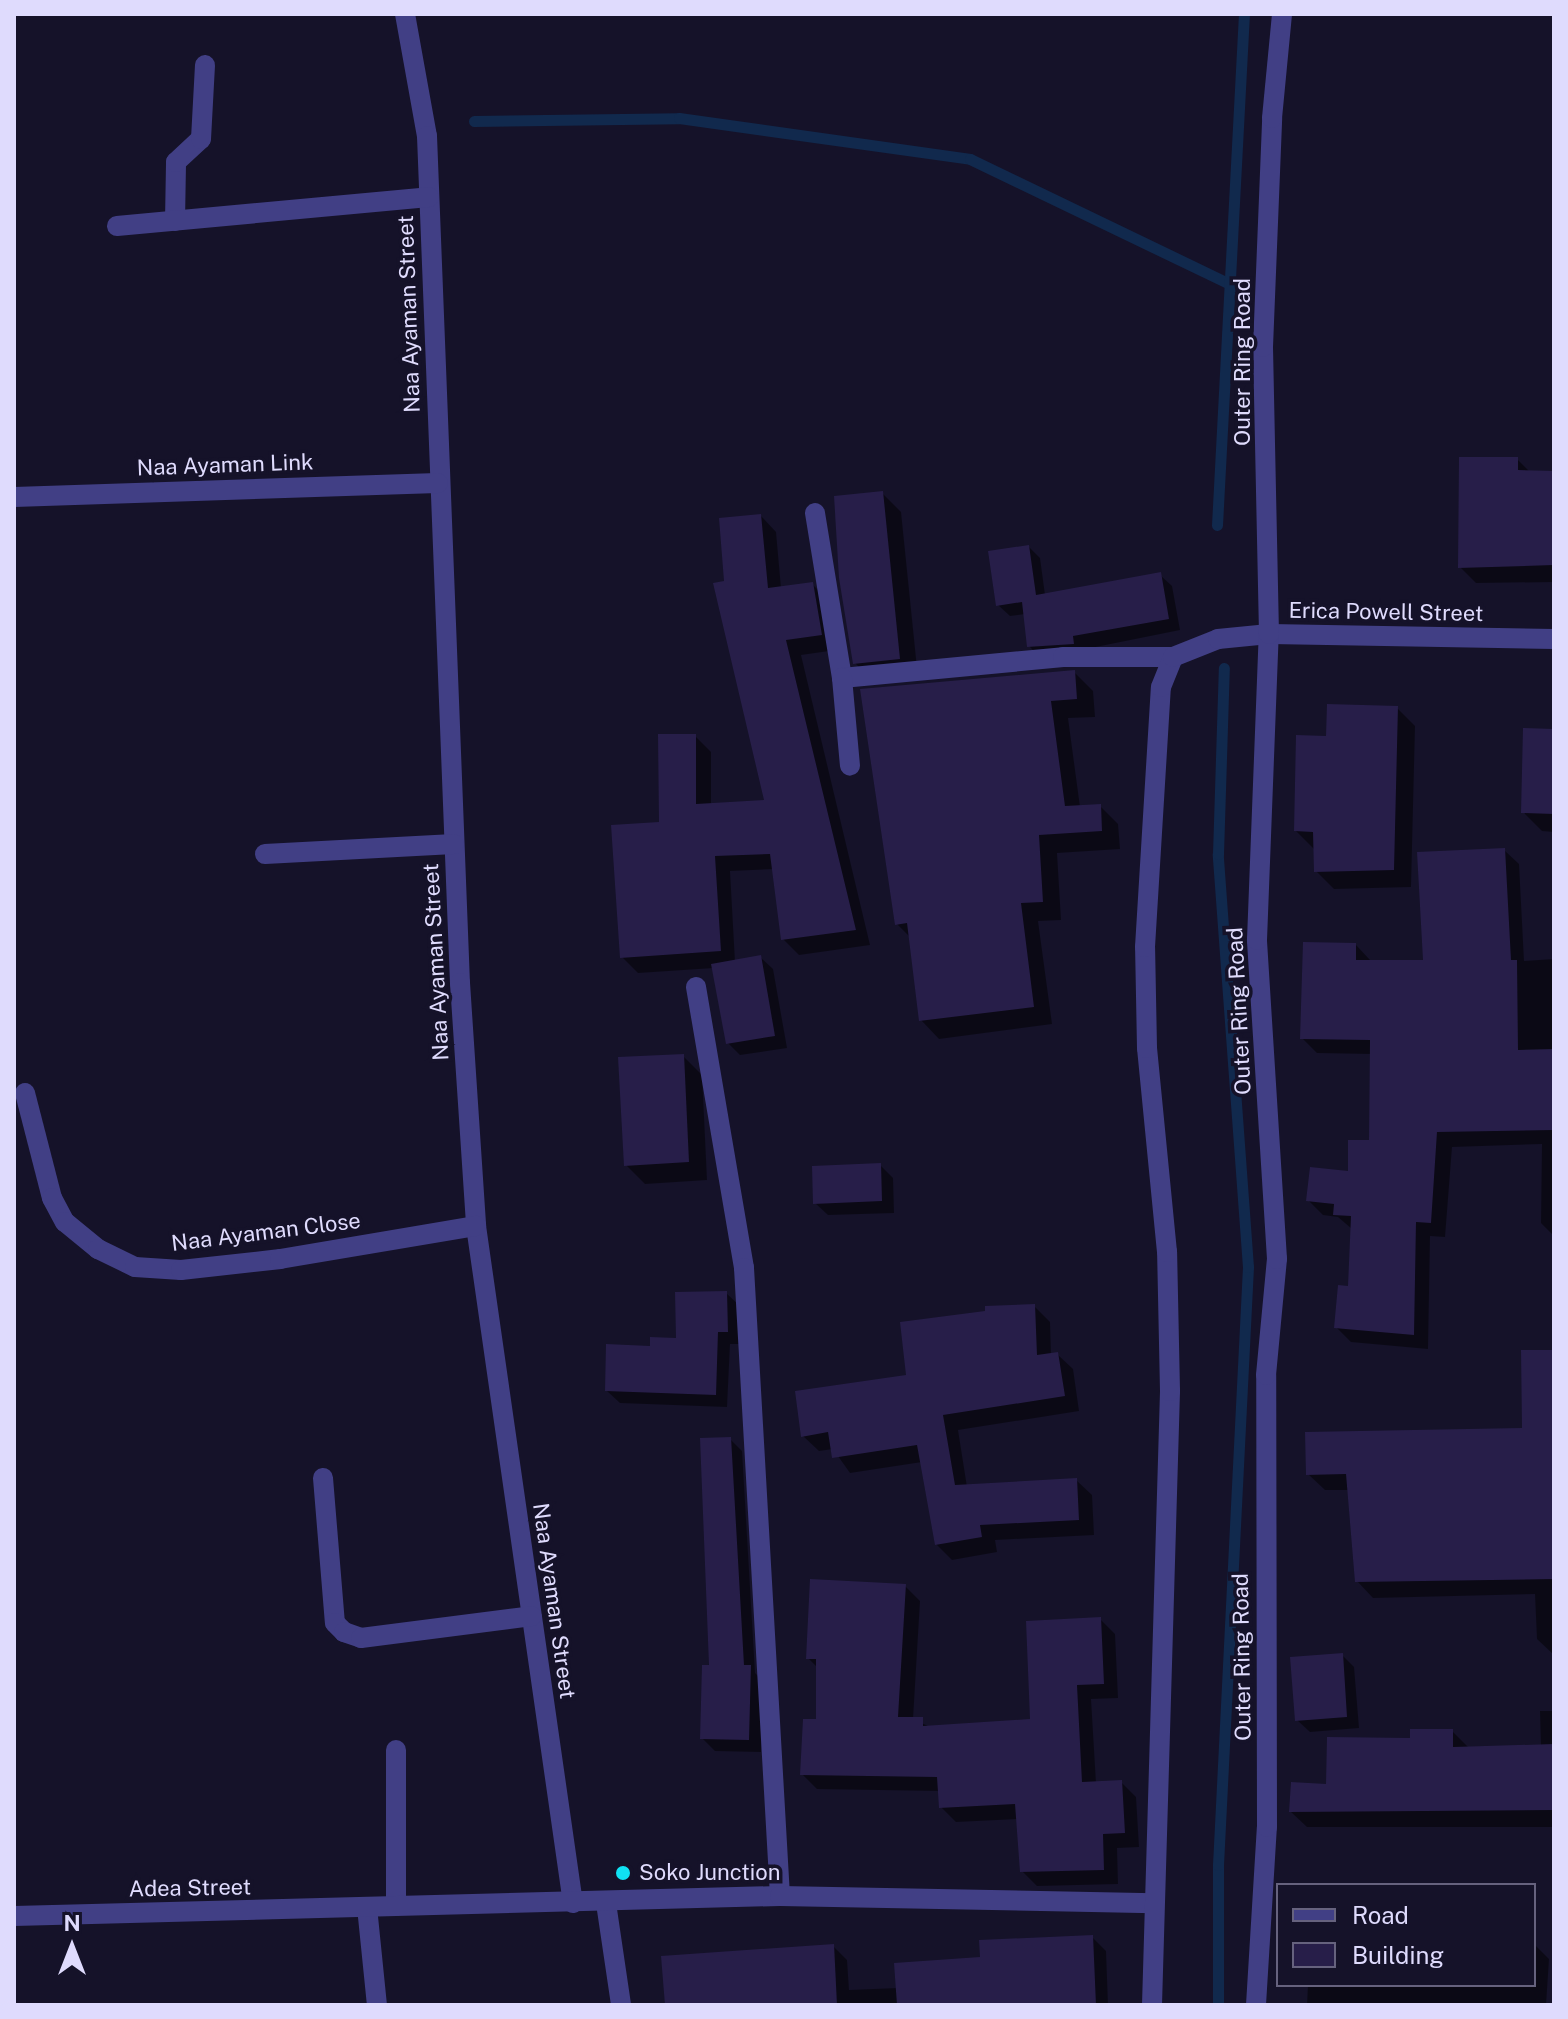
<!DOCTYPE html>
<html>
<head>
<meta charset="utf-8">
<style>
	body { margin:0 }
	#map { position:relative; width:1568px; height:2019px; overflow:hidden; background:#151229; font-family:"Public Sans",sans-serif }
	div>[style] { position:absolute }
	.shadow>* { inset:0; background:#0007 }
	.stream>* { height:11px; margin:-5.5px; padding:0 5.5px; transform-origin:5.5px; border-radius:5.5px; background:#11294d }
	.building>* { inset:0; background:#271e49 }
	.minor>* { height:20px; margin:-10px; padding:0 10px; transform-origin:10px; border-radius:10px; background:#413f85 }
	.dots>* { width:22px; height:22px; translate:-50% -50%; box-sizing:border-box; border:4px solid #151229; border-radius:50% }
	span { translate:-50% -50%; white-space:nowrap; text-align:center; line-height:1.15; -webkit-text-stroke:7px #151229; paint-order:stroke }
	.street-label { font-size:22px; color:#dfdbfd }
	.poi-label { font-size:22px; color:#dfdbfd }
	.left { translate:0 -50%; text-align:left }
	.frame { position:absolute; inset:0; border:16px solid #dfdbfd; pointer-events:none }
	.legend { position:absolute; left:1276px; top:1883px; width:260px; height:104px; box-sizing:border-box; background:#151229; border:2px solid #66627e; margin:0; padding:10px 14px; list-style:none; font-size:24px; color:#dfdbfd }
	.legend li { display:flex; align-items:center; gap:16px; height:40px }
	.legend b { width:40px; border:2px solid #66627e }
	.north { position:absolute; left:32px; top:1907px; width:80px; height:80px; -webkit-text-stroke:6px #151229; paint-order:stroke; rotate:0deg; font-size:22px; font-weight:700; line-height:32px; text-align:center; color:#dfdbfd }
	.north::after { content:''; display:block; margin:auto; width:28px; height:36px; background:#dfdbfd; clip-path:polygon(50% 0,100% 100%,50% 72%,0 100%) }
</style>
</head>
<body>
<div id="map">
	<div class="shadow">
		<div style="clip-path:polygon(1517px 459px,1531px 473px,1554px 473px,1554px 582px,1476px 583px,1460px 567px)"></div>
		<div style="clip-path:polygon(882px 493px,901px 512px,918px 678px,874px 682px,855px 663px)"></div>
		<div style="clip-path:polygon(761px 516px,776px 532px,781px 588px,812px 584px,828px 600px,836px 650px,801px 655px,870px 945px,799px 955px,783px 939px,774px 869px,730px 871px,735px 962px,760px 957px,773px 969px,787px 1048px,740px 1055px,728px 1043px,714px 968px,638px 973px,622px 957px,661px 824px,695px 736px,711px 752px,711px 805px,767px 802px,726px 583px)"></div>
		<div style="clip-path:polygon(1029px 547px,1040px 558px,1045px 595px,1160px 575px,1172px 586px,1180px 630px,1041px 658px,1029px 646px,1025px 614px,1010px 616px,998px 605px)"></div>
		<div style="clip-path:polygon(1074px 672px,1093px 691px,1095px 717px,1068px 718px,1080px 807px,1100px 806px,1118px 824px,1120px 849px,1057px 853px,1061px 920px,1038px 921px,1052px 1024px,939px 1039px,921px 1020px,910px 937px,897px 924px,863px 691px)"></div>
		<div style="clip-path:polygon(1397px 708px,1415px 726px,1411px 887px,1334px 889px,1316px 871px,1314px 849px,1296px 831px,1328px 738px)"></div>
		<div style="clip-path:polygon(1554px 731px,1554px 832px,1542px 831px,1523px 812px)"></div>
		<div style="clip-path:polygon(1504px 850px,1519px 864px,1524px 961px,1554px 959px,1554px 1236px,1541px 1223px,1542px 1144px,1452px 1147px,1445px 1237px,1430px 1236px,1428px 1349px,1351px 1342px,1336px 1327px,1350px 1289px,1352px 1229px,1338px 1217px,1323px 1215px,1308px 1200px,1350px 1174px,1371px 1142px,1372px 1054px,1317px 1053px,1302px 1038px,1356px 945px,1370px 960px,1425px 962px)"></div>
		<div style="clip-path:polygon(683px 1056px,702px 1075px,707px 1180px,645px 1184px,626px 1165px)"></div>
		<div style="clip-path:polygon(880px 1165px,893px 1178px,894px 1213px,828px 1215px,815px 1203px)"></div>
		<div style="clip-path:polygon(726px 1293px,739px 1305px,739px 1344px,730px 1344px,727px 1407px,620px 1403px,607px 1391px,652px 1348px,679px 1340px)"></div>
		<div style="clip-path:polygon(1034px 1306px,1050px 1322px,1051px 1355px,1057px 1354px,1073px 1369px,1079px 1411px,958px 1430px,967px 1487px,1076px 1480px,1092px 1495px,1094px 1535px,995px 1540px,997px 1552px,952px 1560px,936px 1544px,922px 1462px,850px 1473px,833px 1449px,819px 1451px,803px 1436px)"></div>
		<div style="clip-path:polygon(1554px 1352px,1554px 1655px,1537px 1639px,1535px 1594px,1373px 1598px,1357px 1581px,1349px 1490px,1325px 1490px,1308px 1474px,1524px 1430px)"></div>
		<div style="clip-path:polygon(730px 1439px,742px 1451px,755px 1673px,762px 1680px,761px 1752px,715px 1751px,702px 1738px)"></div>
		<div style="clip-path:polygon(905px 1586px,920px 1601px,913px 1719px,930px 1727px,1032px 1721px,1100px 1619px,1115px 1634px,1118px 1698px,1091px 1699px,1096px 1783px,1121px 1782px,1136px 1797px,1139px 1847px,1117px 1848px,1118px 1884px,1037px 1886px,1022px 1871px,1018px 1819px,956px 1822px,941px 1807px,940px 1791px,817px 1789px,802px 1774px,818px 1721px,818px 1668px,808px 1658px)"></div>
		<div style="clip-path:polygon(1342px 1655px,1354px 1667px,1359px 1728px,1310px 1732px,1297px 1720px)"></div>
		<div style="clip-path:polygon(1540px 1711px,1554px 1711px,1554px 1827px,1307px 1827px,1291px 1812px,1412px 1740px,1452px 1731px,1468px 1747px,1541px 1746px)"></div>
		<div style="clip-path:polygon(1092px 1937px,1106px 1951px,1108px 2005px,666px 2005px,833px 1946px,847px 1960px,849px 1990px,898px 1988px,982px 1959px)"></div>
		<div style="clip-path:polygon(1534px 1944px,1549px 1959px,1546px 2005px,1307px 2005px,1308px 1985px,1534px 1985px)"></div>
	</div>
	<div class="stream">
		<div style="left:474px;top:121px;width:205px;rotate:-0.8deg"></div>
		<div style="left:679px;top:118px;width:294px;rotate:8deg"></div>
		<div style="left:970px;top:159px;width:288px;rotate:25.7deg"></div>
		<div style="left:1217px;top:525px;width:512px;rotate:-86.98deg"></div>
		<div style="left:1218px;top:2005px;width:140px;rotate:-90deg"></div>
		<div style="left:1218px;top:1865px;width:599px;rotate:-87.13deg"></div>
		<div style="left:1248px;top:1267px;width:414px;rotate:-94.2deg"></div>
		<div style="left:1218px;top:854px;width:186px;rotate:-88.2deg"></div>
	</div>
	<div class="building">
		<div style="clip-path:polygon(1459px 457px,1518px 457px,1518px 470px,1554px 471px,1554px 565px,1458px 568px)"></div>
		<div style="clip-path:polygon(883px 491px,900px 659px,853px 664px,839px 578px,834px 496px)"></div>
		<div style="clip-path:polygon(761px 514px,768px 588px,813px 582px,822px 635px,786px 640px,856px 930px,781px 940px,770px 854px,715px 856px,721px 951px,620px 958px,611px 825px,659px 822px,658px 734px,696px 734px,696px 804px,764px 800px,713px 583px,724px 581px,719px 518px)"></div>
		<div style="clip-path:polygon(1029px 545px,1036px 595px,1161px 572px,1169px 619px,1073px 636px,1074px 644px,1027px 647px,1022px 602px,996px 606px,988px 551px)"></div>
		<div style="clip-path:polygon(1075px 670px,1077px 699px,1051px 701px,1065px 806px,1101px 804px,1102px 831px,1039px 835px,1043px 902px,1021px 903px,1034px 1007px,919px 1021px,907px 923px,895px 925px,860px 689px)"></div>
		<div style="clip-path:polygon(1327px 704px,1398px 706px,1394px 870px,1314px 872px,1313px 832px,1294px 831px,1296px 735px,1326px 736px)"></div>
		<div style="clip-path:polygon(1523px 728px,1554px 729px,1554px 814px,1521px 813px)"></div>
		<div style="clip-path:polygon(1505px 848px,1511px 960px,1517px 960px,1518px 1050px,1554px 1049px,1554px 1130px,1437px 1132px,1431px 1223px,1416px 1222px,1414px 1335px,1334px 1328px,1338px 1285px,1348px 1286px,1351px 1216px,1333px 1215px,1334px 1204px,1306px 1201px,1310px 1167px,1348px 1171px,1348px 1140px,1369px 1140px,1370px 1040px,1300px 1039px,1303px 942px,1356px 943px,1356px 960px,1423px 960px,1417px 852px)"></div>
		<div style="clip-path:polygon(761px 955px,775px 1036px,726px 1044px,711px 964px)"></div>
		<div style="clip-path:polygon(684px 1054px,689px 1162px,624px 1166px,618px 1057px)"></div>
		<div style="clip-path:polygon(881px 1163px,882px 1201px,813px 1204px,812px 1166px)"></div>
		<div style="clip-path:polygon(727px 1291px,728px 1332px,718px 1332px,716px 1395px,605px 1391px,606px 1344px,650px 1346px,650px 1337px,676px 1338px,675px 1292px)"></div>
		<div style="clip-path:polygon(1035px 1304px,1037px 1355px,1058px 1352px,1065px 1396px,943px 1415px,955px 1485px,1077px 1478px,1079px 1520px,980px 1525px,982px 1537px,935px 1545px,917px 1445px,832px 1458px,828px 1432px,801px 1437px,795px 1391px,906px 1375px,900px 1322px,985px 1311px,985px 1306px)"></div>
		<div style="clip-path:polygon(1521px 1350px,1554px 1350px,1554px 1579px,1355px 1582px,1346px 1474px,1306px 1475px,1305px 1432px,1522px 1428px)"></div>
		<div style="clip-path:polygon(731px 1437px,744px 1665px,751px 1665px,749px 1740px,700px 1739px,702px 1665px,709px 1665px,700px 1438px)"></div>
		<div style="clip-path:polygon(810px 1579px,906px 1584px,898px 1717px,923px 1717px,923px 1726px,1030px 1719px,1026px 1621px,1101px 1617px,1104px 1684px,1077px 1685px,1082px 1782px,1122px 1780px,1125px 1833px,1103px 1834px,1104px 1870px,1020px 1872px,1015px 1804px,939px 1808px,937px 1777px,800px 1775px,803px 1719px,816px 1719px,816px 1659px,806px 1659px)"></div>
		<div style="clip-path:polygon(1343px 1653px,1347px 1717px,1295px 1721px,1290px 1657px)"></div>
		<div style="clip-path:polygon(1410px 1729px,1453px 1729px,1453px 1747px,1554px 1744px,1554px 1810px,1289px 1812px,1291px 1782px,1326px 1784px,1327px 1737px,1410px 1738px)"></div>
		<div style="clip-path:polygon(1093px 1935px,1096px 2005px,897px 2005px,894px 1963px,980px 1957px,979px 1940px)"></div>
		<div style="clip-path:polygon(834px 1944px,837px 2005px,665px 2005px,661px 1956px)"></div>
	</div>
	<div class="minor">
		<div style="left:405px;top:14px;width:124px;rotate:79.8deg"></div>
		<div style="left:427px;top:136px;width:848px;rotate:87.77deg"></div>
		<div style="left:460px;top:983px;width:244px;rotate:86.2deg"></div>
		<div style="left:476px;top:1226px;width:684px;rotate:81.85deg"></div>
		<div style="left:175px;top:221px;width:59px;rotate:-89deg"></div>
		<div style="left:176px;top:162px;width:34px;rotate:-43deg"></div>
		<div style="left:201px;top:139px;width:74px;rotate:-86.9deg"></div>
		<div style="left:117px;top:226px;width:313px;rotate:-5.3deg"></div>
		<div style="left:14px;top:497px;width:424px;rotate:-1.9deg"></div>
		<div style="left:815px;top:513px;width:167px;rotate:80.7deg"></div>
		<div style="left:842px;top:678px;width:222px;rotate:-5.4deg"></div>
		<div style="left:1063px;top:657px;width:110px"></div>
		<div style="left:842px;top:678px;width:88px;rotate:84.8deg"></div>
		<div style="left:265px;top:854px;width:189px;rotate:-3deg"></div>
		<div style="left:696px;top:987px;width:285px;rotate:80.3deg"></div>
		<div style="left:744px;top:1268px;width:629px;rotate:86.72deg"></div>
		<div style="left:25px;top:1093px;width:108px;rotate:75.6deg"></div>
		<div style="left:52px;top:1198px;width:27px;rotate:62deg"></div>
		<div style="left:65px;top:1222px;width:43px;rotate:39.3deg"></div>
		<div style="left:98px;top:1249px;width:41px;rotate:25.9deg"></div>
		<div style="left:135px;top:1267px;width:46px;rotate:3.7deg"></div>
		<div style="left:181px;top:1270px;width:100px;rotate:-6.3deg"></div>
		<div style="left:280px;top:1259px;width:199px;rotate:-9.6deg"></div>
		<div style="left:323px;top:1478px;width:145px;rotate:85.3deg"></div>
		<div style="left:335px;top:1623px;width:13px;rotate:45deg"></div>
		<div style="left:344px;top:1632px;width:18px;rotate:19deg"></div>
		<div style="left:361px;top:1638px;width:172px;rotate:-7.3deg"></div>
		<div style="left:396px;top:1750px;width:156px;rotate:90deg"></div>
		<div style="left:606px;top:1903px;width:103px;rotate:81.6deg"></div>
		<div style="left:367px;top:1907px;width:99px;rotate:84.2deg"></div>
		<div style="left:14px;top:1916px;width:766px;rotate:-1.5deg"></div>
		<div style="left:780px;top:1896px;width:374px;rotate:1.1deg"></div>
		<div style="left:1152px;top:2005px;width:614px;rotate:-88.32deg"></div>
		<div style="left:1170px;top:1391px;width:139px;rotate:-91.2deg"></div>
		<div style="left:1167px;top:1252px;width:205px;rotate:-95.6deg"></div>
		<div style="left:1147px;top:1048px;width:101px;rotate:-91.1deg"></div>
		<div style="left:1145px;top:947px;width:260px;rotate:-86.5deg"></div>
		<div style="left:1161px;top:687px;width:32px;rotate:-68deg"></div>
		<div style="left:1173px;top:657px;width:48px;rotate:-21.8deg"></div>
		<div style="left:1218px;top:639px;width:51px;rotate:-5.6deg"></div>
		<div style="left:1269px;top:634px;width:285px;rotate:1deg"></div>
		<div style="left:1256px;top:2005px;width:178px;rotate:-86.5deg"></div>
		<div style="left:1267px;top:1827px;width:452px;rotate:-90.1deg"></div>
		<div style="left:1266px;top:1375px;width:117px;rotate:-84.6deg"></div>
		<div style="left:1277px;top:1259px;width:320px;rotate:-93.6deg"></div>
		<div style="left:1257px;top:940px;width:306px;rotate:-87.8deg"></div>
		<div style="left:1269px;top:634px;width:287px;rotate:-91.2deg"></div>
		<div style="left:1263px;top:347px;width:229px;rotate:-87.7deg"></div>
		<div style="left:1272px;top:118px;width:104px;rotate:-84.5deg"></div>
	</div>
	<div class="dots">
		<div style="left:623px;top:1873px;background:#10e1f4"></div>
	</div>
	<div class="street-label">
		<span style="left:409px;top:314px;rotate:-92deg">Naa Ayaman Street</span>
		<span style="left:1243px;top:362px;rotate:-90deg">Outer Ring Road</span>
		<span style="left:225px;top:465px;rotate:-2deg">Naa Ayaman Link</span>
		<span style="left:1386px;top:612px;rotate:1deg">Erica Powell Street</span>
		<span style="left:436px;top:962px;rotate:-93deg">Naa Ayaman Street</span>
		<span style="left:1239px;top:1011px;rotate:-93deg">Outer Ring Road</span>
		<span style="left:266px;top:1232px;rotate:-7deg">Naa Ayaman Close</span>
		<span style="left:554px;top:1601px;rotate:82deg">Naa Ayaman Street</span>
		<span style="left:1242px;top:1657px;rotate:-91deg">Outer Ring Road</span>
		<span style="left:190px;top:1888px;rotate:-1deg">Adea Street</span>
	</div>
	<div class="poi-label">
		<span class="left" style="left:639px;top:1873px">Soko Junction</span>
	</div>
	<div class="frame"></div>
	<ul class="legend">
	<li><b style="height:10px;background:#413f85"></b>Road</li>
	<li><b style="height:22px;background:#271e49"></b>Building</li>
	</ul>
	<div class="north">N</div>
</div>
</body>
</html>
